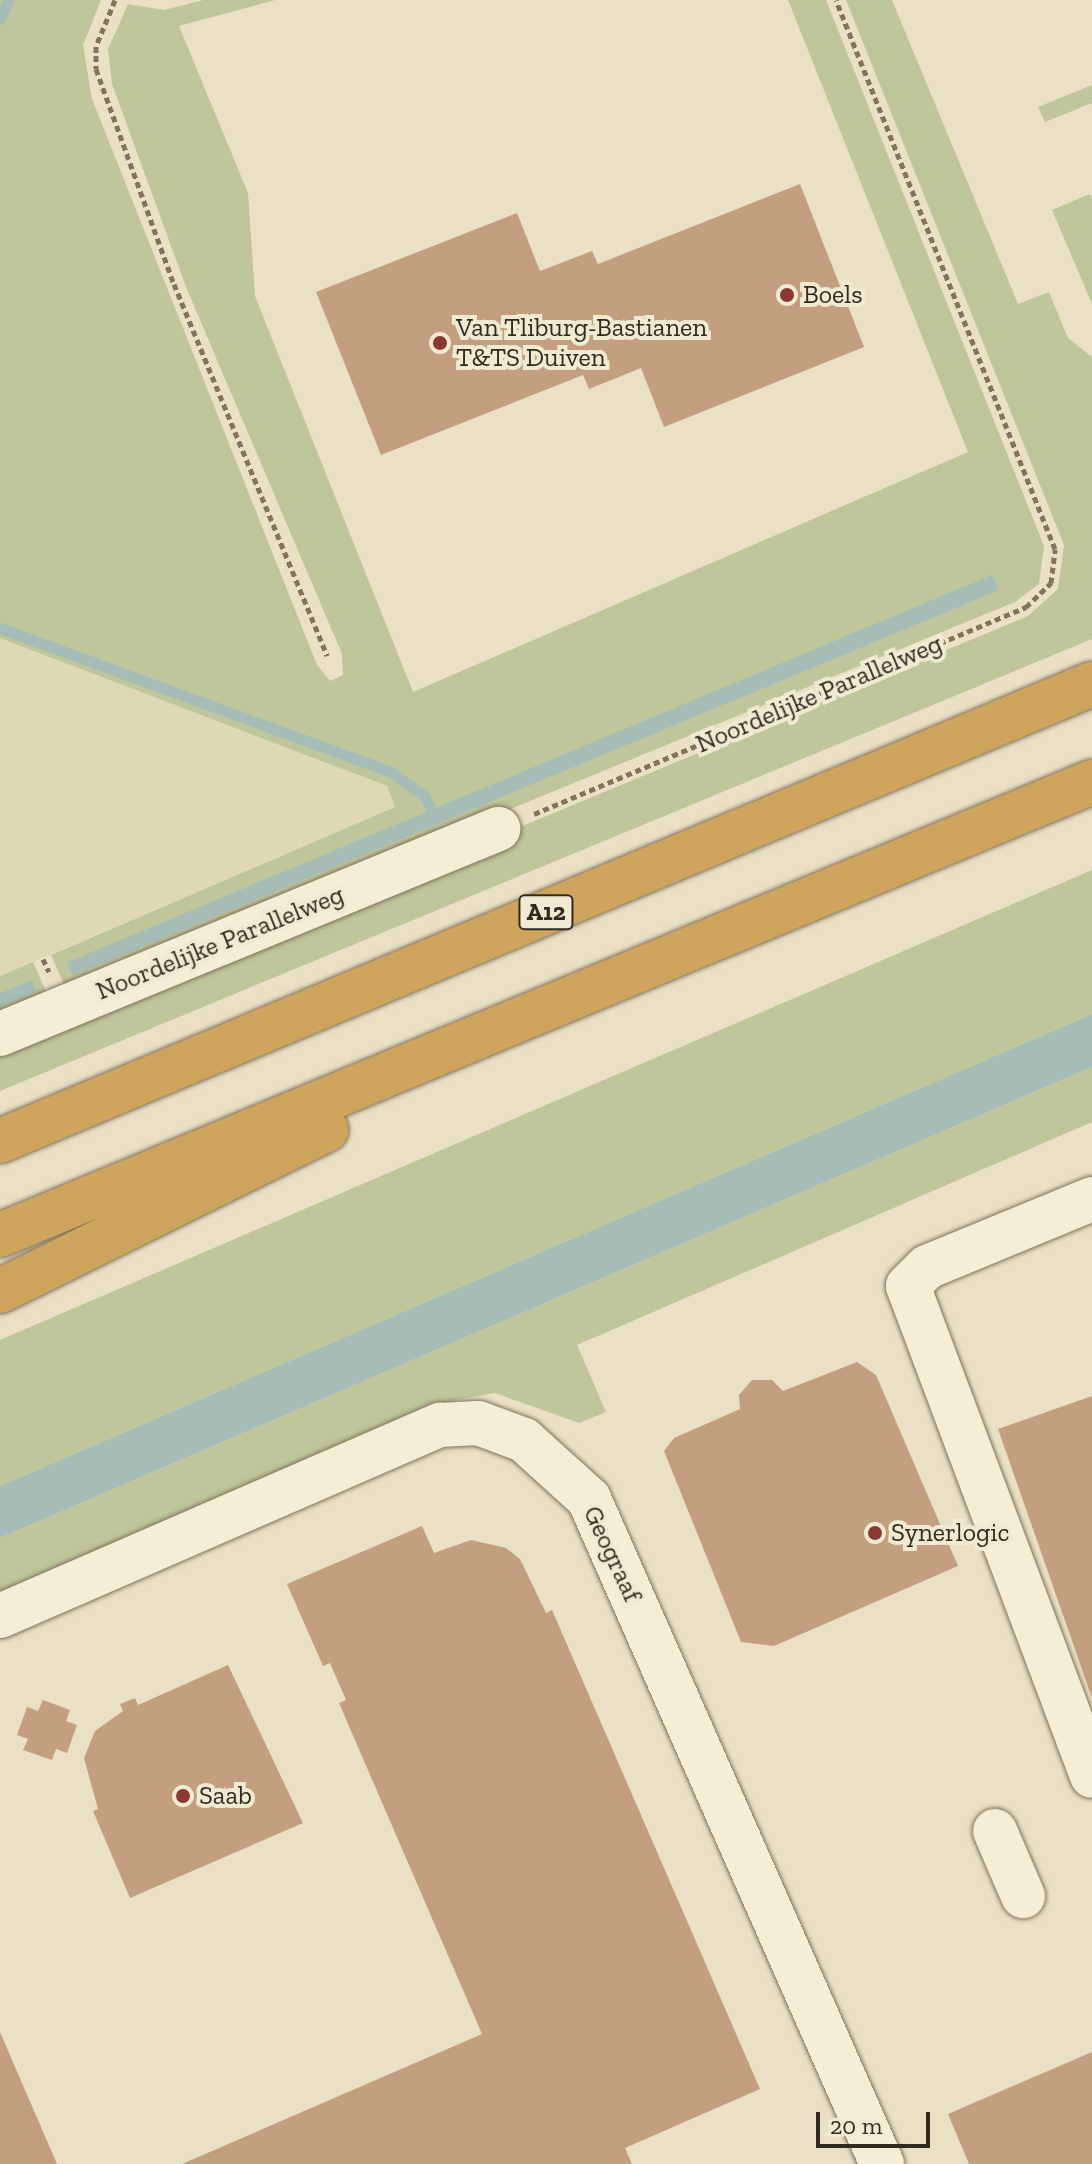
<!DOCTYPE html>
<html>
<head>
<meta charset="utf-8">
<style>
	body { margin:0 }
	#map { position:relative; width:1092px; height:2164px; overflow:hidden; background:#e9e0c5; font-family:"Zilla Slab",serif }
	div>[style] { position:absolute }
	.farmland>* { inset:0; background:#ded9b3 }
	.green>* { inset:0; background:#bec69a }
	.water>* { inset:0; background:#a6bdb7 }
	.stream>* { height:11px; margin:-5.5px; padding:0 5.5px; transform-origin:5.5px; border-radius:5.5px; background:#a6bdb7 }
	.building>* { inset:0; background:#c39f7f }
	.path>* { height:5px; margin-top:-2.5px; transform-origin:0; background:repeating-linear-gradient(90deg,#82735d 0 6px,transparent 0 10px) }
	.roads { filter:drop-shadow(0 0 2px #82735d) drop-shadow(0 0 2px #82735d) }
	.minor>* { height:44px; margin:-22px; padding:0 22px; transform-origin:22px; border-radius:22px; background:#f5eed7 }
	.highway>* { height:44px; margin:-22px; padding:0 22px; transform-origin:22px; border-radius:22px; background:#cfa55e }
	.dots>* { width:22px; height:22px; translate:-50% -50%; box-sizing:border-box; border:4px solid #f1ead3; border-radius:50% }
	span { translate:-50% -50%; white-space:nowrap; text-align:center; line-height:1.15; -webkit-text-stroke:8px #f1ead3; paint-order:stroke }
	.shield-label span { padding:2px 6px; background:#f1ead3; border:2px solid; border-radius:6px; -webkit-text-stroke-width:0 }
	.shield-label { font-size:24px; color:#332a1f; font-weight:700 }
	.poi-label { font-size:26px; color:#332a1f }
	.left { translate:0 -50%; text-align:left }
	.street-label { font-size:26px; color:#332a1f }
	.scale { position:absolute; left:816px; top:2112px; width:114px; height:36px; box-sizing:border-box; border:4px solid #332a1f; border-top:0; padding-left:10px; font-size:24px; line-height:28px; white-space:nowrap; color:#332a1f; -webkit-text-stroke:6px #f1ead3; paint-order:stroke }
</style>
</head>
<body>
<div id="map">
	<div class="farmland">
		<div style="clip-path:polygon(0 638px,387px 786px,395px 807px,0 976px)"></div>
	</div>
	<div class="green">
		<div style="clip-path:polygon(0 0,101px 0,83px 45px,92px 99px,317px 665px,330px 681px,343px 675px,342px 654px,186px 287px,112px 84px,108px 49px,128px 4px,164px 10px,203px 0,275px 0,179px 26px,248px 193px,255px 296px,413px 692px,968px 452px,788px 0,826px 0,1044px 546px,1039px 584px,1015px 602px,67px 991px,51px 955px,395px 807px,387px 786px,0 638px)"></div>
		<div style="clip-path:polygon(846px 0,892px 0,1018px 304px,1049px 292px,1068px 338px,1092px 357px,1092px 639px,0 1091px,0 1043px,1028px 616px,1058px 589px,1064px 545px)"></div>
		<div style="clip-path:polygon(1092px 85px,1092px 103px,1045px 122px,1038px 107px)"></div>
		<div style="clip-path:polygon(1090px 194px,1092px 198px,1092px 304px,1052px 210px)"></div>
		<div style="clip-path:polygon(1092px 870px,1092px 1014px,0 1486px,0 1340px)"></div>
		<div style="clip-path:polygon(33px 962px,49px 998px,0 1024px,0 976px)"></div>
		<div style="clip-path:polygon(1092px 1067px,1092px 1122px,577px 1345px,606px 1412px,579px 1423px,495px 1393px,455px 1400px,0 1596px,0 1538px)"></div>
	</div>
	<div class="water">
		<div style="clip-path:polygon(992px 575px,999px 590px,74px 975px,69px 970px,68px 962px)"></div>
		<div style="clip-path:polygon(32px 980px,37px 991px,0 1007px,0 993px)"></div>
		<div style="clip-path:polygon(1092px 1014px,1092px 1067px,0 1538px,0 1486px)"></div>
	</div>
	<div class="stream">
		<div style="left:0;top:19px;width:21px;rotate:-67deg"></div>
		<div style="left:0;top:628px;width:417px;rotate:20.2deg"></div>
		<div style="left:391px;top:772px;width:41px;rotate:36deg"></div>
		<div style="left:424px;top:796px;width:24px;rotate:60deg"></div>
	</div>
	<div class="building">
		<div style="clip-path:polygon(800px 184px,864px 347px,664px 427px,641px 368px,589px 389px,583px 375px,381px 455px,316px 292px,517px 213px,540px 271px,592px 251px,598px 264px)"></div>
		<div style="clip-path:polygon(857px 1362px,876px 1375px,958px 1566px,774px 1646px,741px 1642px,664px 1451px,674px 1438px,740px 1409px,739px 1395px,752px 1380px,772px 1380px,783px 1391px)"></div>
		<div style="clip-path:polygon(1092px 1396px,1092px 1698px,998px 1429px)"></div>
		<div style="clip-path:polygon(422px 1526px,434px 1553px,471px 1540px,506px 1548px,520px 1559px,546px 1613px,552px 1610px,760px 2089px,625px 2148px,632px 2164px,182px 2164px,482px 2034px,339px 1703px,346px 1700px,330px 1663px,323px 1666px,287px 1584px)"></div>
		<div style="clip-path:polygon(228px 1665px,303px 1823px,130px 1898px,93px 1811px,98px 1809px,84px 1758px,95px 1731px,123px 1711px,120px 1704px,135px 1698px,138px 1705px)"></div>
		<div style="clip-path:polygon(43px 1700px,70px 1710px,66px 1721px,77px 1725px,67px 1753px,56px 1749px,52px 1760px,23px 1750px,28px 1739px,17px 1735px,27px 1707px,38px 1711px)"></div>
		<div style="clip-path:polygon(0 2032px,57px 2164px,0 2164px)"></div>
		<div style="clip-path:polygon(1092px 2052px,1092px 2164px,969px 2164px,948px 2114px)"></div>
	</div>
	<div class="path">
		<div style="left:115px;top:0;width:50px;rotate:112.4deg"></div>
		<div style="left:96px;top:46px;width:23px;rotate:90deg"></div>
		<div style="left:96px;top:69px;width:229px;rotate:70.1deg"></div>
		<div style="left:174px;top:284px;width:402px;rotate:67.6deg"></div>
		<div style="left:534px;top:814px;width:534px;rotate:-22.82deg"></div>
		<div style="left:1026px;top:607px;width:35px;rotate:-44deg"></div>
		<div style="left:1051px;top:583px;width:34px;rotate:-83deg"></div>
		<div style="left:1055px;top:549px;width:591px;rotate:-111.75deg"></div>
		<div style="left:43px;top:959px;width:14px;rotate:65deg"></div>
	</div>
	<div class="roads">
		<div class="minor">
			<div style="left:0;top:1034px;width:539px;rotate:-22.37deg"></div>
			<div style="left:1092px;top:1199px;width:178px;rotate:157.6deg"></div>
			<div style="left:927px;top:1267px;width:27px;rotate:135deg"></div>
			<div style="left:908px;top:1286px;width:523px;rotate:69.42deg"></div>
			<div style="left:0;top:1616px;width:480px;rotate:-23.5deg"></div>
			<div style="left:440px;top:1425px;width:38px;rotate:-3deg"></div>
			<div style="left:478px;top:1423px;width:49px;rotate:20.3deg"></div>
			<div style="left:524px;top:1440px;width:88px;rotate:42.2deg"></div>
			<div style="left:589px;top:1499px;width:727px;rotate:66.22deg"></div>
			<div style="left:995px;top:1831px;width:71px;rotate:66.7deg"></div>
		</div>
		<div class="highway">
			<div style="left:0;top:1141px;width:1184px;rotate:-22.71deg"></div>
			<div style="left:0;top:1235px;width:1182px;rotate:-22.53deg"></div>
			<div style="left:0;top:1291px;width:364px;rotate:-26.3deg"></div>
		</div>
	</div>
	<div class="dots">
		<div style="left:787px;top:295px;background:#8a3834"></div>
		<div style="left:440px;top:343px;background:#8a3834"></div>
		<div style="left:875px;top:1533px;background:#8a3834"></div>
		<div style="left:183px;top:1796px;background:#8a3834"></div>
	</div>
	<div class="shield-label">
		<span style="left:546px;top:912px">A12</span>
	</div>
	<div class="poi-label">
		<span class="left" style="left:803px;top:295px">Boels</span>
		<span class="left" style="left:456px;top:343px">Van Tliburg-Bastianen<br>T&amp;TS Duiven</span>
		<span class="left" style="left:891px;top:1533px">Synerlogic</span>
		<span class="left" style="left:199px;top:1796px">Saab</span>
	</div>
	<div class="street-label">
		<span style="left:819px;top:694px;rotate:-23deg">Noordelijke Parallelweg</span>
		<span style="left:220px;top:943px;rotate:-22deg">Noordelijke Parallelweg</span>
		<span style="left:612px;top:1554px;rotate:65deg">Geograaf</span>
	</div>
	<div class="scale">20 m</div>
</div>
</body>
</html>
